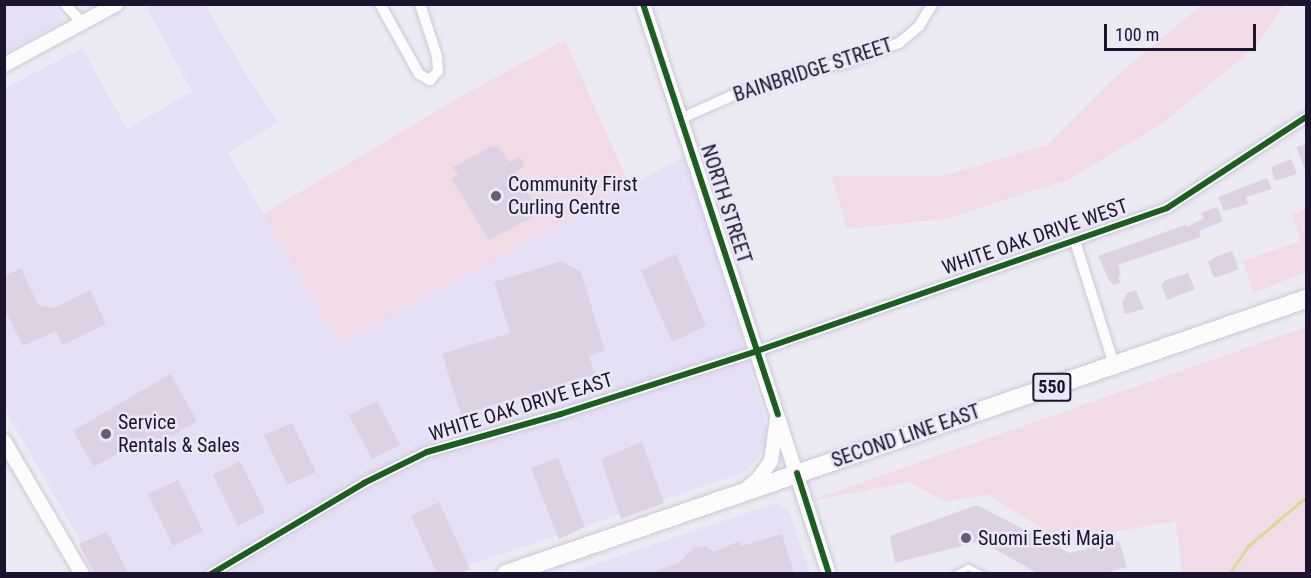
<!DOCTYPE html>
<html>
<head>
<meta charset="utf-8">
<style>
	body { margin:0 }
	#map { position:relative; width:1311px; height:578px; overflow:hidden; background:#eceaf2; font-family:"Roboto Condensed",sans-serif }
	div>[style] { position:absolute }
	.built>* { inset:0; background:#e5e0f6 }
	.green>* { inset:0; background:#f0dbe6 }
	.stream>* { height:3px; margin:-1.5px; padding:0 1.5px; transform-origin:1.5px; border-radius:1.5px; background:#d4dc94 }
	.building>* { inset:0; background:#dcd2e3 }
	.roads { filter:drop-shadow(0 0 2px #ccc8da) drop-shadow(0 0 2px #ccc8da) }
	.lane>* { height:5px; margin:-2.5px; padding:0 2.5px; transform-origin:2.5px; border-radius:2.5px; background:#fcfcfd }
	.street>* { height:10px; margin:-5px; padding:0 5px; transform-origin:5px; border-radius:5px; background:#fcfcfd }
	.secondary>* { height:14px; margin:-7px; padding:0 7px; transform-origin:7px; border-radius:7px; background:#fcfcfd }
	.highway>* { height:18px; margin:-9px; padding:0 9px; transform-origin:9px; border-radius:9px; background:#fcfcfd }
	.cycleway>* { height:6px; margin:-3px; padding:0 3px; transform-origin:3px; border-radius:3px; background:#1b5e20 }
	.dots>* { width:16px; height:16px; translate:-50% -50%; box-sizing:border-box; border:3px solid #eae7f6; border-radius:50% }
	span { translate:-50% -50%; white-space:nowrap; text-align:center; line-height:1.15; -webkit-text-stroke:5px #eae7f6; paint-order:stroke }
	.shield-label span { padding:2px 4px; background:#eae7f6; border:2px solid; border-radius:4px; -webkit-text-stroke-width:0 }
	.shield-label { font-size:18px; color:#1c132f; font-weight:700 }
	.street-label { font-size:20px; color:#1c132f }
	.poi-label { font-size:20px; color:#1c132f }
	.left { translate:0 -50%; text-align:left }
	.frame { position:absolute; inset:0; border:6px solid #1c132f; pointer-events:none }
	.scale { position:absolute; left:1104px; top:24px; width:152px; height:27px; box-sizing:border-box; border:3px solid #1c132f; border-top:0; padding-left:8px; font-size:18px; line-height:21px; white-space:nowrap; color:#1c132f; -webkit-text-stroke:4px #eae7f6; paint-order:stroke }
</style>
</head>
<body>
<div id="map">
	<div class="built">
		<div style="clip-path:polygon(5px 4px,55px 5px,63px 21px,5px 53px)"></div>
		<div style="clip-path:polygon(153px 5px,205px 5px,244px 71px,278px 122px,228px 153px,339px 344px,687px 155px,771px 441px,746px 472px,471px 564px,453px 573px,99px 573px,5px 410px,4px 89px,82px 48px,127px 129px,192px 92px,147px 8px)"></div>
		<div style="clip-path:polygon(777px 503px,789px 511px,810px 573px,566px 574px)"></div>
	</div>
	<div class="green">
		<div style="clip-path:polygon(1202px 5px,1284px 5px,1257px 46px,1160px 125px,1070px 179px,945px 219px,847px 229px,832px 176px,943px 176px,1048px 145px,1118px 75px)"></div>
		<div style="clip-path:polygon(565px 40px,630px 187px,339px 344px,263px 214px,464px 95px)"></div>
		<div style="clip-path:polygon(1306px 208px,1306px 272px,1253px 293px,1243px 261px,1301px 241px,1292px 215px)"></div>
		<div style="clip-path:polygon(1306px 327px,1306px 573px,1182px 573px,1176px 521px,1073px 539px,1044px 530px,988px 494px,946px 502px,909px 482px,809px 501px)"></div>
	</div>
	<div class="stream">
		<div style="left:1229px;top:574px;width:34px;rotate:-56deg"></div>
		<div style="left:1248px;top:546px;width:76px;rotate:-40.2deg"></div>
	</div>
	<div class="building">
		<div style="clip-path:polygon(1306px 144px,1306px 172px,1296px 147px)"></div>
		<div style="clip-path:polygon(492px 146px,501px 149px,509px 162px,520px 157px,525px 166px,516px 171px,539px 214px,489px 240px,451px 178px,458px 175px,453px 167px)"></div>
		<div style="clip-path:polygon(1291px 159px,1297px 174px,1275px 181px,1271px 167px)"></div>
		<div style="clip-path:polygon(1267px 178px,1272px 189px,1246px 197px,1248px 204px,1224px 211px,1218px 197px)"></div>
		<div style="clip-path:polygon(1217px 207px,1223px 221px,1199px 231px,1201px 237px,1118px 265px,1121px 275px,1118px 277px,1120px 282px,1114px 285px,1109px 280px,1098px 256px,1185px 225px,1187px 227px,1204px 218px,1201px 213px)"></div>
		<div style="clip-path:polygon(1232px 251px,1239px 269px,1214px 278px,1208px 262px,1215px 257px)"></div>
		<div style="clip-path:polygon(676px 254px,706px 326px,672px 342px,641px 271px)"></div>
		<div style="clip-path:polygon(562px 261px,581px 272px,605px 351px,589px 356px,595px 374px,461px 415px,442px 354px,510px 333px,494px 282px)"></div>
		<div style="clip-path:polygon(21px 268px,38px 305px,54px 308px,90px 290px,106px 324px,62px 345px,56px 331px,23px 346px,4px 308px,4px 276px)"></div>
		<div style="clip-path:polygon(1188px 273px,1195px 289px,1167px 300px,1161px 285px,1166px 280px)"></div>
		<div style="clip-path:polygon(1136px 290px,1144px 309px,1125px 314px,1122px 303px,1127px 293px)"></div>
		<div style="clip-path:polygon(170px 374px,197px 421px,154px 446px,148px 436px,94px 467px,73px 431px)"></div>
		<div style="clip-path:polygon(377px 401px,400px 445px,372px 459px,349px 415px)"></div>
		<div style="clip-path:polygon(292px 423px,316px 472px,287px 485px,264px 435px)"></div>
		<div style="clip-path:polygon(642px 442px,664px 503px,621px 519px,601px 459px)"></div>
		<div style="clip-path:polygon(558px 458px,585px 527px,559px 539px,531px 468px)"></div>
		<div style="clip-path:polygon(240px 461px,265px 512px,238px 526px,213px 475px)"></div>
		<div style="clip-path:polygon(178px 480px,203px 531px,173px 546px,148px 494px)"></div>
		<div style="clip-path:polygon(439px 502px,470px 569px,461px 573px,437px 573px,411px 516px)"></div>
		<div style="clip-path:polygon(977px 505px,1069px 553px,1119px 541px,1127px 567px,1105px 573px,1037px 573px,981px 541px,895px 563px,890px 536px)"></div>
		<div style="clip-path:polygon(107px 532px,128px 573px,94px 573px,79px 544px)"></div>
		<div style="clip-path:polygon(782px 534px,794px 573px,652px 573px,680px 562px,693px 548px,706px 546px,714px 552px,739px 541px,741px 546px)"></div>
	</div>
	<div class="roads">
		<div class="lane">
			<div style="left:954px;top:574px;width:16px;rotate:-27deg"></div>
			<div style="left:968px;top:567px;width:17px;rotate:25deg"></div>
		</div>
		<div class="street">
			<div style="left:65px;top:4px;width:25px;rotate:48deg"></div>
			<div style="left:380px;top:4px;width:80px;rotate:60.9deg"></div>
			<div style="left:419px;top:74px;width:13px;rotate:29deg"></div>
			<div style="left:430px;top:80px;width:12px;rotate:-48deg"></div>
			<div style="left:438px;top:71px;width:15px;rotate:-94deg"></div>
			<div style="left:437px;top:56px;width:55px;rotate:-108.1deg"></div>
			<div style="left:680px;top:119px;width:64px;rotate:-24.1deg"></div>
			<div style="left:738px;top:93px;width:83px;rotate:-17.6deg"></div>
			<div style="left:817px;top:68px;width:28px;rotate:-10deg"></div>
			<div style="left:845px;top:63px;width:58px;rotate:-20.3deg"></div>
			<div style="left:899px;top:43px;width:26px;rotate:-40deg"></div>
			<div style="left:919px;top:26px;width:26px;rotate:-58deg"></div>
			<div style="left:1075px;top:241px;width:130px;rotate:72.5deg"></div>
			<div style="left:211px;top:574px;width:178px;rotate:-30.7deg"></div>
			<div style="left:364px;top:483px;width:70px;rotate:-26.2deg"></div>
			<div style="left:427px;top:452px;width:139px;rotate:-15.8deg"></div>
			<div style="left:561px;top:414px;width:206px;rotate:-17.8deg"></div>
			<div style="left:757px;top:351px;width:434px;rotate:-19.2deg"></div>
			<div style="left:1167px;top:208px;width:166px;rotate:-33.2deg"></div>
		</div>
		<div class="secondary">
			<div style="left:643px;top:4px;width:600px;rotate:71.93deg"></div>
			<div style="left:4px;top:65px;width:128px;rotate:-28.4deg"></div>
			<div style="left:4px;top:441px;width:154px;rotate:59.6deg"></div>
			<div style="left:746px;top:489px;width:16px;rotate:-40deg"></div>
			<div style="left:758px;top:479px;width:22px;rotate:-54deg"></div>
			<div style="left:771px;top:461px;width:42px;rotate:-81.9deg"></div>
		</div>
		<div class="highway">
			<div style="left:506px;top:574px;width:846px;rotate:-18.97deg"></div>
		</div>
	</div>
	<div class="cycleway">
		<div style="left:643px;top:4px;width:432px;rotate:71.8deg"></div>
		<div style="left:797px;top:473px;width:106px;rotate:72.4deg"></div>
		<div style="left:211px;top:574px;width:178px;rotate:-30.7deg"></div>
		<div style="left:364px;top:483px;width:70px;rotate:-26.2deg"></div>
		<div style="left:427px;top:452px;width:139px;rotate:-15.8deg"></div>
		<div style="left:561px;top:414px;width:206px;rotate:-17.8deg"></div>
		<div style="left:757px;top:351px;width:434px;rotate:-19.2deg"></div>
		<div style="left:1167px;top:208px;width:166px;rotate:-33.2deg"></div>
	</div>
	<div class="dots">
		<div style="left:496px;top:196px;background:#655e73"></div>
		<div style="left:106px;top:434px;background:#655e73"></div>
		<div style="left:966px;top:538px;background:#655e73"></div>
	</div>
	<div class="shield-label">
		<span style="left:1052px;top:387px">550</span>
	</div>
	<div class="street-label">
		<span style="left:813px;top:70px;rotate:-18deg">BAINBRIDGE STREET</span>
		<span style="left:726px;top:204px;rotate:72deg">NORTH STREET</span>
		<span style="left:1035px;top:237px;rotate:-19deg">WHITE OAK DRIVE WEST</span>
		<span style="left:521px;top:407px;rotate:-17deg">WHITE OAK DRIVE EAST</span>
		<span style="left:906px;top:436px;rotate:-19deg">SECOND LINE EAST</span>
	</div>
	<div class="poi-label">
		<span class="left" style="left:508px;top:196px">Community First<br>Curling Centre</span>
		<span class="left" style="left:118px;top:434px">Service<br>Rentals &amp; Sales</span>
		<span class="left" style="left:978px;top:538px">Suomi Eesti Maja</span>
	</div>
	<div class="frame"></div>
	<div class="scale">100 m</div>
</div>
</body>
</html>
